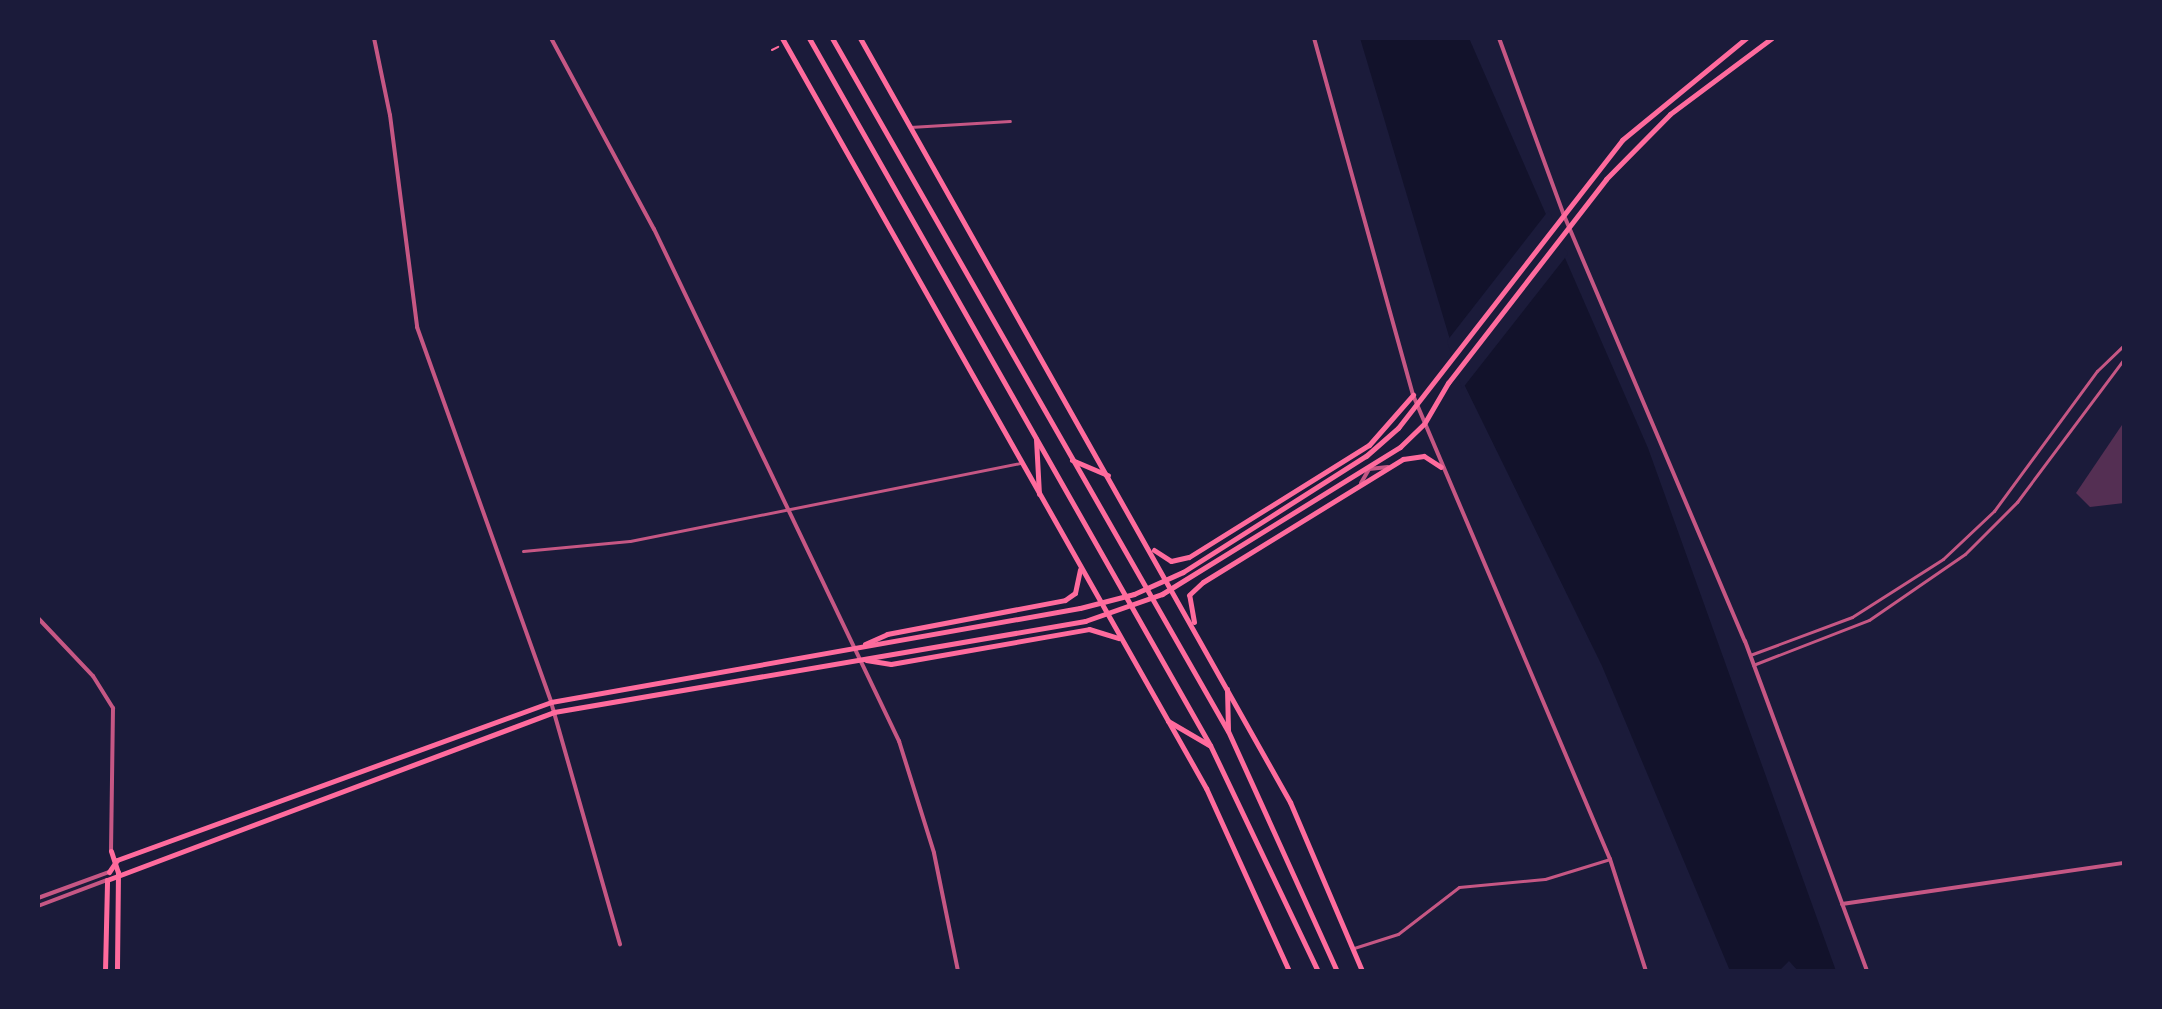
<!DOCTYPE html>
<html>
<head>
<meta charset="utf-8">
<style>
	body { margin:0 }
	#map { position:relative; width:2162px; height:1009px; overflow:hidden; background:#1b1b3a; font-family:"Crimson Pro",serif }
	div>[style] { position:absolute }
	.water>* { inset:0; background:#12122b }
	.pier>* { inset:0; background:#1b1b3a }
	.building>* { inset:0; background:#542f53 }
	.path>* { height:2px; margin:-1px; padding:0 1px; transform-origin:1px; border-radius:1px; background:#ff6b9d }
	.minor>* { height:3px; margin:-1.5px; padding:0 1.5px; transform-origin:1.5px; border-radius:1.5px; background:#c65784 }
	.tertiary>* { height:4px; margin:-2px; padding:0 2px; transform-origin:2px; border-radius:2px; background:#c65784 }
	.secondary>* { height:5px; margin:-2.5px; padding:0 2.5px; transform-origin:2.5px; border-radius:2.5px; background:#ff6b9d }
	.trunk>* { height:5px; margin:-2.5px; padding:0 2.5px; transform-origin:2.5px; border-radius:2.5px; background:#ff6b9d }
	span { translate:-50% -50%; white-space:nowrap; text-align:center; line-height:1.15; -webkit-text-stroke:8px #1b1b3a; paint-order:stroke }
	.frame { position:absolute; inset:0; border:40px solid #1b1b3a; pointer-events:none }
</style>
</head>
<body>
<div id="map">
	<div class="water">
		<div style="clip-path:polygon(1360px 38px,1469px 38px,1648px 448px,1836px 971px,1798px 971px,1789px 961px,1779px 971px,1730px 971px,1602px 666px,1462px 380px)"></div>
	</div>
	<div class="pier">
		<div style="clip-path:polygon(1549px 210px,1568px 254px,1462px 389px,1447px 341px)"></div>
	</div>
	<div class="building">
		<div style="clip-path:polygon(2124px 422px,2124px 503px,2090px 507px,2076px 493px)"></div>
	</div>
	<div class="path">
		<div style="left:772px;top:50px;width:7px;rotate:-27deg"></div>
	</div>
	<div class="minor">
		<div style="left:910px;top:127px;width:100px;rotate:-3.4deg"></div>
		<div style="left:523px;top:551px;width:107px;rotate:-5.3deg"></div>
		<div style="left:630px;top:541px;width:400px;rotate:-11.3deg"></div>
		<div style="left:1750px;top:655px;width:109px;rotate:-20.4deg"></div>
		<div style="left:1852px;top:617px;width:108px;rotate:-32.5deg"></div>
		<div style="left:1943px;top:559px;width:70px;rotate:-43.3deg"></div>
		<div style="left:1994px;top:511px;width:174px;rotate:-53.7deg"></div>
		<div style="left:2097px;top:371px;width:37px;rotate:-44deg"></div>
		<div style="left:1753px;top:665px;width:124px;rotate:-21.2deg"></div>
		<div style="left:1869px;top:620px;width:116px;rotate:-34.5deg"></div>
		<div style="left:1965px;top:554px;width:74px;rotate:-45deg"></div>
		<div style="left:2017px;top:502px;width:179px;rotate:-53.2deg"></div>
		<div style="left:1354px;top:948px;width:46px;rotate:-17.7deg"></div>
		<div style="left:1398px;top:934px;width:77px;rotate:-37.6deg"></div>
		<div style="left:1459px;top:887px;width:86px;rotate:-5.3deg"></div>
		<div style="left:1545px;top:879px;width:68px;rotate:-17.1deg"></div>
	</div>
	<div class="tertiary">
		<div style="left:374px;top:38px;width:79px;rotate:78.3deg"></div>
		<div style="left:390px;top:115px;width:214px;rotate:82.7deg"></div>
		<div style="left:417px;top:327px;width:398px;rotate:70.3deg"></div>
		<div style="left:551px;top:702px;width:252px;rotate:74.1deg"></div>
		<div style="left:551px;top:38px;width:217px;rotate:61.7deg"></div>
		<div style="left:654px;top:229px;width:568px;rotate:64.43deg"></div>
		<div style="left:899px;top:741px;width:117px;rotate:72.6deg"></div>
		<div style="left:934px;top:853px;width:120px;rotate:78.5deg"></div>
		<div style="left:1314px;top:38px;width:370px;rotate:74.5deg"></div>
		<div style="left:1413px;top:395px;width:504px;rotate:67deg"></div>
		<div style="left:1610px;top:859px;width:118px;rotate:72.2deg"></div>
		<div style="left:1499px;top:38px;width:186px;rotate:69.9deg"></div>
		<div style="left:1563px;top:213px;width:465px;rotate:67deg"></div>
		<div style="left:1745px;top:641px;width:352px;rotate:69.7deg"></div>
		<div style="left:1361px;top:483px;width:16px;rotate:-60deg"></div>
		<div style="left:1369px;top:469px;width:19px;rotate:-6deg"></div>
		<div style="left:38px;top:618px;width:80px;rotate:46.5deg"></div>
		<div style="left:93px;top:676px;width:38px;rotate:58deg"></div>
		<div style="left:113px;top:708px;width:143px;rotate:90.8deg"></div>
		<div style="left:38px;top:898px;width:76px;rotate:-20.1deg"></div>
		<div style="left:1842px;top:904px;width:285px;rotate:-8.3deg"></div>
		<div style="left:38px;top:906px;width:74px;rotate:-20.6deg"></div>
	</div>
	<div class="secondary">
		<div style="left:782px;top:38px;width:862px;rotate:60.52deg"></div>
		<div style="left:1206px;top:788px;width:201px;rotate:65.6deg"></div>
		<div style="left:860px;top:38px;width:877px;rotate:60.63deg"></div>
		<div style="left:1290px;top:802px;width:184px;rotate:66.9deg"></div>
		<div style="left:1154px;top:550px;width:20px;rotate:33deg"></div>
		<div style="left:1171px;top:561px;width:18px;rotate:-13deg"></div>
		<div style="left:1189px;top:557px;width:212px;rotate:-31.9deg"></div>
		<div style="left:1369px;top:445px;width:67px;rotate:-48.7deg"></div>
		<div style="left:1194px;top:622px;width:27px;rotate:-100deg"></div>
		<div style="left:1189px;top:595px;width:19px;rotate:-43deg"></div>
		<div style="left:1203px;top:582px;width:235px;rotate:-31.6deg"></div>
		<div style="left:1403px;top:459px;width:21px;rotate:-8deg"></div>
		<div style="left:1424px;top:456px;width:20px;rotate:33deg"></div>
		<div style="left:865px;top:644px;width:24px;rotate:-24deg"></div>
		<div style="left:887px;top:634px;width:181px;rotate:-10.8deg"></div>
		<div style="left:1065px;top:600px;width:12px;rotate:-35deg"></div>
		<div style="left:1075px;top:593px;width:24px;rotate:-78deg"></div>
		<div style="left:866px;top:660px;width:25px;rotate:9deg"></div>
		<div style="left:891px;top:664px;width:201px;rotate:-10deg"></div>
		<div style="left:1089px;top:629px;width:31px;rotate:17deg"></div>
		<div style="left:111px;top:851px;width:22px;rotate:72deg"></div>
		<div style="left:118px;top:872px;width:99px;rotate:90.6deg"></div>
		<div style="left:109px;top:872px;width:14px;rotate:-56deg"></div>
		<div style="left:117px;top:860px;width:462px;rotate:-20deg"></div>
		<div style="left:551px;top:702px;width:537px;rotate:-10.08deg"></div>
		<div style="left:1080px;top:608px;width:56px;rotate:-14.5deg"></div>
		<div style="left:1134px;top:594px;width:54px;rotate:-24.2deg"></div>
		<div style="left:1183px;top:572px;width:217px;rotate:-32.4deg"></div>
		<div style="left:1366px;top:456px;width:43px;rotate:-41.2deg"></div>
		<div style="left:1398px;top:428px;width:365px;rotate:-52.1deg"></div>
		<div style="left:1622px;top:140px;width:161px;rotate:-39.4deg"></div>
		<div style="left:107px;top:880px;width:478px;rotate:-20.6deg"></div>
		<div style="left:554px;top:712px;width:539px;rotate:-9.72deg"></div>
		<div style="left:1085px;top:621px;width:82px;rotate:-19.3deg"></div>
		<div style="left:1162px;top:594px;width:280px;rotate:-31.7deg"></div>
		<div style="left:1400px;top:447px;width:33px;rotate:-44deg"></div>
		<div style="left:1424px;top:424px;width:48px;rotate:-59.7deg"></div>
		<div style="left:1448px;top:383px;width:258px;rotate:-52.2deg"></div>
		<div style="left:1606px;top:179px;width:91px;rotate:-45.4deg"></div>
		<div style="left:1670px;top:114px;width:127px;rotate:-36.7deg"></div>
		<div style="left:105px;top:971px;width:91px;rotate:-88.7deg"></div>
	</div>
	<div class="trunk">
		<div style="left:809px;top:38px;width:813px;rotate:60.44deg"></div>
		<div style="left:1210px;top:745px;width:250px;rotate:64.5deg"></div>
		<div style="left:832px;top:38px;width:798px;rotate:60.26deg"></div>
		<div style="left:1228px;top:731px;width:264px;rotate:65.6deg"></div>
		<div style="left:1036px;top:439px;width:55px;rotate:86.9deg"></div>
		<div style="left:1072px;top:460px;width:39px;rotate:23deg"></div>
		<div style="left:1227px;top:689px;width:41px;rotate:88.6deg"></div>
		<div style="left:1168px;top:721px;width:48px;rotate:30.3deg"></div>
	</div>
	<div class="frame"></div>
</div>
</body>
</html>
